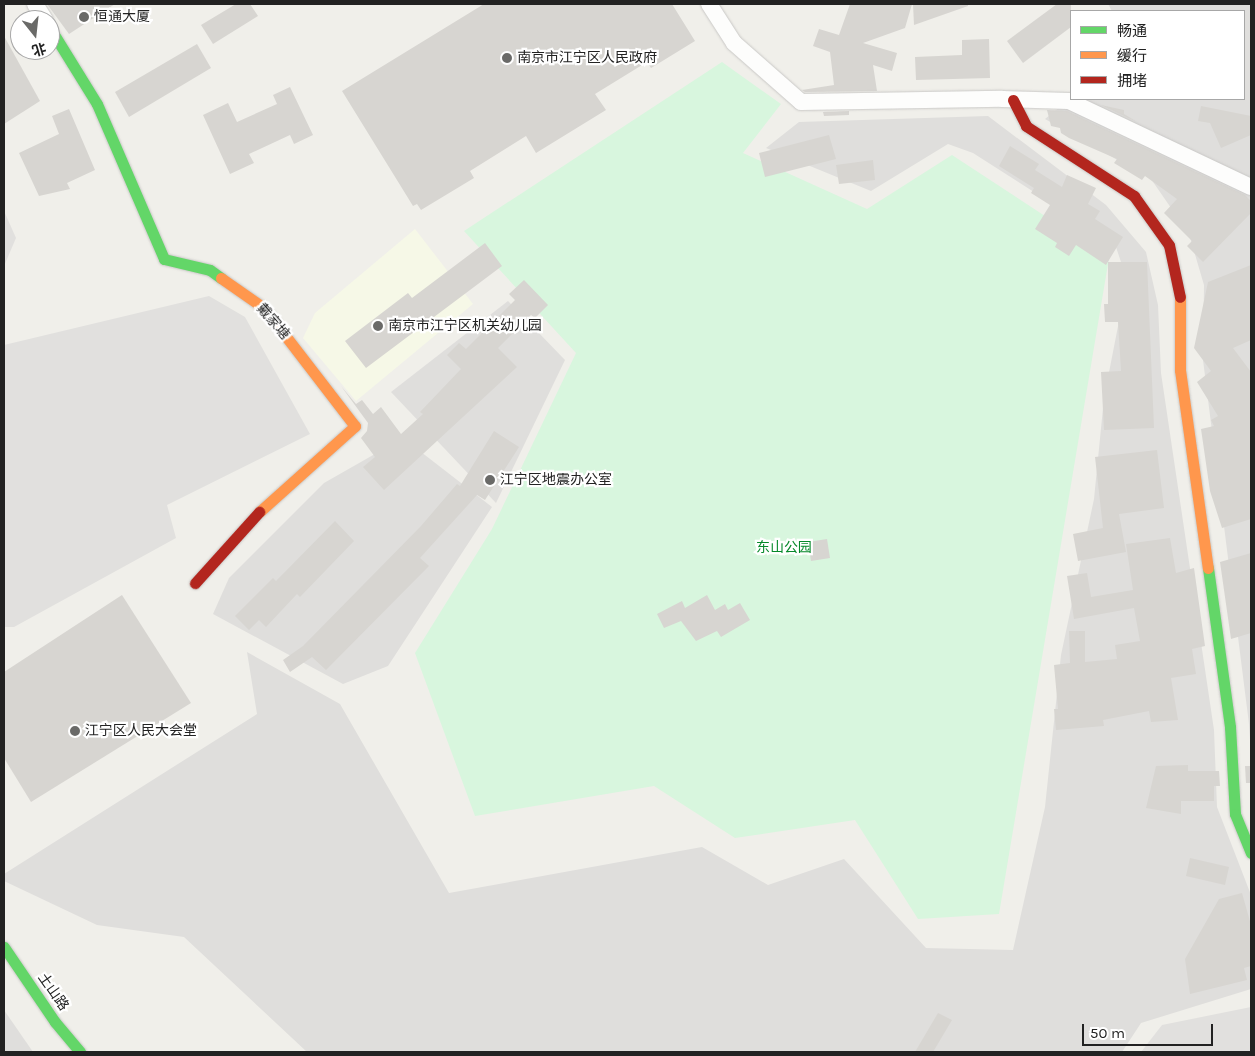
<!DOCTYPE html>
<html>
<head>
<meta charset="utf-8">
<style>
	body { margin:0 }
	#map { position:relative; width:1255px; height:1056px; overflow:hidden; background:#f0efea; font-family:Karla,"Noto Sans SC",sans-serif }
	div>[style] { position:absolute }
	.residential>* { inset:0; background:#dfdedc }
	.education>* { inset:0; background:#f6f8e7 }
	.park>* { inset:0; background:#d8f6de }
	.parking>* { inset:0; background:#e1e0de }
	.building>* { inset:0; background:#d7d5d1 }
	.roads { filter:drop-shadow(0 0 1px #c9c8c6) drop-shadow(0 0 1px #c9c8c6) }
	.street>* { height:16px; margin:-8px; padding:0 8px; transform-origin:8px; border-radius:8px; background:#fdfdfc }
	.fast>* { height:11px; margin:-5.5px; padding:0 5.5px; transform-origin:5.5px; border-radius:5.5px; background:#63d668 }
	.slow>* { height:11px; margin:-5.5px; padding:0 5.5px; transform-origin:5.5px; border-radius:5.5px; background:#ff974d }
	.jam>* { height:11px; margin:-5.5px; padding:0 5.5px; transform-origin:5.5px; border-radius:5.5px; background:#b3261e }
	.dots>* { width:14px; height:14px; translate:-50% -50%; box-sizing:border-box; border:2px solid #fff; border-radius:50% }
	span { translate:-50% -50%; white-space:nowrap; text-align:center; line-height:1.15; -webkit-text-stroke:4.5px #fff; paint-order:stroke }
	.poi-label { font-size:14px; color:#222 }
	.left { translate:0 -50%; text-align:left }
	.street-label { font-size:14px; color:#222 }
	.park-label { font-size:14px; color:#06892a }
	.frame { position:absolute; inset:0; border:5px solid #222; pointer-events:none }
	.legend { position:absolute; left:1070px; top:10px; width:175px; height:90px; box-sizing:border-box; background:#fff; border:1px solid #a7a7a7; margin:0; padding:6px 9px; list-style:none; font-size:15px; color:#222 }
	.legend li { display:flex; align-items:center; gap:10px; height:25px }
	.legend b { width:25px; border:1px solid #a7a7a7 }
	.north { position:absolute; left:10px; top:10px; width:50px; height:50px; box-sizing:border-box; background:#fff; border:1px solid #a7a7a7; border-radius:50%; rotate:164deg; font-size:14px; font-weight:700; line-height:20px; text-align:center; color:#222 }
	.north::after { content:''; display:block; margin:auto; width:18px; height:22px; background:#6a6a68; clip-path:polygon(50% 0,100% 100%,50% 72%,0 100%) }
	.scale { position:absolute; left:1082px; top:1024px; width:131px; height:22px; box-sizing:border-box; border:2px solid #222; border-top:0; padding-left:6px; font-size:15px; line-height:18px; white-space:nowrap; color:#222; -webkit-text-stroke:4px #fff; paint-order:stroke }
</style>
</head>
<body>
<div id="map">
	<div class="residential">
		<div style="clip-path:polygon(1108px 4px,1251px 4px,1251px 755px,1249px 724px,1203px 360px,1204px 285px,1189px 234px,1151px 179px,1045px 119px,1071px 98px,1244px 99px,1244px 11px,1112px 11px)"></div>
		<div style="clip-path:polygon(988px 116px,1106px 205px,1146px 252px,1158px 305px,1161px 373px,1214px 730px,1217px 807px,1251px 895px,1251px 989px,1141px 1023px,1122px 1052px,307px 1052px,184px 937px,97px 925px,4px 881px,4px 874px,257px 714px,247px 652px,340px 704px,449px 893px,702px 847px,768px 885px,844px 859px,926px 948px,1013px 950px,1045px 807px,1061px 655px,1094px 499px,1104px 398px,1127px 280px,1115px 244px,973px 153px,948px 144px,871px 191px,766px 148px,799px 122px)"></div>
		<div style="clip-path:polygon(508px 301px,565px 360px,496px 503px,391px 392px)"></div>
		<div style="clip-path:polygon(403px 438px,492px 507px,388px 666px,343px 684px,213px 614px,229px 578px,324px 483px)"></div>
		<div style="clip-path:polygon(4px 1010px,33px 1052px,4px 1052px)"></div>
	</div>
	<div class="education">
		<div style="clip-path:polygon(415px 229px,473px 304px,356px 401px,303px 338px,315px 313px)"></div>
	</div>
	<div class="park">
		<div style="clip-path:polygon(722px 62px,781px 104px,743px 153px,867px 209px,952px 155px,1109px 258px,999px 914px,918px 919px,855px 820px,735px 838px,654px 786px,475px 816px,415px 653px,492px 529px,576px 353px,464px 231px)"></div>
	</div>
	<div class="parking">
		<div style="clip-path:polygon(4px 211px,16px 238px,4px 266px)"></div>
		<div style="clip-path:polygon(209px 296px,245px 317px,310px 434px,167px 505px,176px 538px,14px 627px,4px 627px,4px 345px)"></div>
		<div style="clip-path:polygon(1251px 1007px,1251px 1052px,1141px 1052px,1162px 1025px)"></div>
	</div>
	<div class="building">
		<div style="clip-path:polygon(47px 4px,115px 4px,69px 34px)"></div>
		<div style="clip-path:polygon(236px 4px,250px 4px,258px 16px,213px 44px,201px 25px)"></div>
		<div style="clip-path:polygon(484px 4px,672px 4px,695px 41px,651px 68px,647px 62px,595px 94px,606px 110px,536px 153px,526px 136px,470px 171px,474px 178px,421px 210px,417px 204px,413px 206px,342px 91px)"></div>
		<div style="clip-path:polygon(850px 4px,912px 4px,905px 28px,863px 43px,897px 53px,892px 71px,873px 65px,877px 91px,805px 92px,802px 90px,834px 85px,830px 52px,813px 46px,819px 29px,839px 35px)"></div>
		<div style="clip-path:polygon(913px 4px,968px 4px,968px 6px,914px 25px)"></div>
		<div style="clip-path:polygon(1057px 4px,1071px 4px,1071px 27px,1023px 63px,1007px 41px)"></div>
		<div style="clip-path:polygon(4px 36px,40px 101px,4px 124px)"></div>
		<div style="clip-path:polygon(989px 39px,990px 78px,916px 80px,915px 57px,962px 55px,962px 40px)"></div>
		<div style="clip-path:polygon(197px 44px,211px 68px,129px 117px,115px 92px)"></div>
		<div style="clip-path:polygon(290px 87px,313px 135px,294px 144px,290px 135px,249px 154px,254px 163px,230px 174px,203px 115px,228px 103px,237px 122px,277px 104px,273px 95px)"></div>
		<div style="clip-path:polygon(1101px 105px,1124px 110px,1124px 114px,1137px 122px)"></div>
		<div style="clip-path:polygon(1201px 106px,1251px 116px,1251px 135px,1221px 148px,1210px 123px,1198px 121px)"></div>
		<div style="clip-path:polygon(69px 109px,95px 170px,67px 183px,70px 189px,39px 196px,19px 153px,59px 134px,52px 116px)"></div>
		<div style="clip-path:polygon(1047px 110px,1067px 111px,1245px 195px,1251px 201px,1251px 213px,1203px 262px,1187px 246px,1192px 241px,1164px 213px,1177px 199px,1145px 176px,1142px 180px,1114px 163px,1117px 159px,1069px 138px,1061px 133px,1060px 128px,1051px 126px)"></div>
		<div style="clip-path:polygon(849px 111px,849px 115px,824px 116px,823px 112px)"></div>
		<div style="clip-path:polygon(829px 135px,836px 159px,765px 177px,759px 153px)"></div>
		<div style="clip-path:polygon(1010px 146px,1039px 164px,1035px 170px,1062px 187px,1067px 175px,1096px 188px,1088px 204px,1100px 211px,1095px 219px,1123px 237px,1106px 265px,1076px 245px,1069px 256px,1055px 247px,1057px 243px,1035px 229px,1050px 205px,1031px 193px,1034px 188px,999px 166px)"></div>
		<div style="clip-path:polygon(873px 160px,875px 180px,839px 184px,836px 165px)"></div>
		<div style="clip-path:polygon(485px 243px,502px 266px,366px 368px,345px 341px,408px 293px,412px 298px)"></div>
		<div style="clip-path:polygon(1108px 262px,1147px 262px,1154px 428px,1104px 430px,1101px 372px,1121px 371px,1118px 322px,1105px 322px,1104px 304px,1108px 304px)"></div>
		<div style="clip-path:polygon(1251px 265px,1251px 340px,1233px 348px,1251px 372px,1251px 519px,1222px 528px,1210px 491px,1201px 429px,1214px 426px,1211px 420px,1218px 416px,1197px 382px,1211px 371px,1194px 348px,1208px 282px)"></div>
		<div style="clip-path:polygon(524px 280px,548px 305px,535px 318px,531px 315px,498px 348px,517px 367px,384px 490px,363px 467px,375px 457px,361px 438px,367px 431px,368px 423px,341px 386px,356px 404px,362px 400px,373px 414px,381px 407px,401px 434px,423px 414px,420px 412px,461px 369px,447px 355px,459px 343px,466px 349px,515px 300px,509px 294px)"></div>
		<div style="clip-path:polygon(494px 431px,519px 447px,485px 500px,477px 495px,420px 558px,429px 566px,326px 670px,312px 657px,290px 672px,283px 660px,303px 646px,421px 526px,457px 484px,460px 486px)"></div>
		<div style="clip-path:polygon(1157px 450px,1164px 508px,1119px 514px,1126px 552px,1078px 561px,1073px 534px,1103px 528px,1095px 457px)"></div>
		<div style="clip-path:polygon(335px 521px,354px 541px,300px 597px,297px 594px,266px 627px,259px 620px,249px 630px,235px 616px,273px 578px,276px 581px)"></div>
		<div style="clip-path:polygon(1170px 538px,1176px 573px,1194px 568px,1205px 646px,1192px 649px,1196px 674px,1171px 678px,1178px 720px,1151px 722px,1149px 711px,1103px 720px,1104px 726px,1056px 730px,1054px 709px,1058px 709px,1054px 665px,1070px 663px,1069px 631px,1085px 631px,1085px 662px,1117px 659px,1115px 645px,1140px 641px,1134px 608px,1074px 619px,1067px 576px,1087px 573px,1091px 597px,1133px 590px,1126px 544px)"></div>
		<div style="clip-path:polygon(827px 539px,830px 558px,811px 561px,808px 542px)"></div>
		<div style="clip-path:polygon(1251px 553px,1251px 633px,1231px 639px,1220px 562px)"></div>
		<div style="clip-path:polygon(122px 595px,191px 703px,31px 802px,4px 758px,4px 672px)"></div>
		<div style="clip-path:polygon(707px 595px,715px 610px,725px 604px,728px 610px,740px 603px,750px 620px,721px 637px,717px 631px,696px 641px,681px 621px,664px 628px,657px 614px,682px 601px,685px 608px)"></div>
		<div style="clip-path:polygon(1188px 765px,1188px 771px,1219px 771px,1220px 786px,1214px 786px,1214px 801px,1181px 801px,1181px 814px,1146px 808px,1156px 766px)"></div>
		<div style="clip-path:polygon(1245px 766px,1251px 766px,1251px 783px,1246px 783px)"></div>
		<div style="clip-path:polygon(1190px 858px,1229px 867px,1225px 885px,1186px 876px)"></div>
		<div style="clip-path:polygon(1242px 893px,1251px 925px,1251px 966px,1244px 968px,1247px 980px,1190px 994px,1185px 959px,1219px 899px)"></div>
		<div style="clip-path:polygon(938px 1013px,952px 1020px,933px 1052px,915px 1052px)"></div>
	</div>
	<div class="roads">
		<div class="street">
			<div style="left:35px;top:4px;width:19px;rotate:58deg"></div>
			<div style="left:709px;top:4px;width:46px;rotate:57.3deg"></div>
			<div style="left:734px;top:43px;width:89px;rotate:41.4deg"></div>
			<div style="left:801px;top:102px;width:201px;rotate:-0.9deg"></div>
			<div style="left:1002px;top:99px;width:67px;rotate:1.7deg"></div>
			<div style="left:1069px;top:101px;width:201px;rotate:25.3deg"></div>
		</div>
		<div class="fast">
			<div style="left:50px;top:28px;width:89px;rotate:58.3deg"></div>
			<div style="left:97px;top:104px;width:169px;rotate:66.6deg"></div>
			<div style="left:164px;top:259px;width:47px;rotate:13.4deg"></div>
			<div style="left:210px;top:270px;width:14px;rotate:36deg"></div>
			<div style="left:1208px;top:568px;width:161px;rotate:82.1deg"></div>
			<div style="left:1230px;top:727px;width:87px;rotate:86.7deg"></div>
			<div style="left:1235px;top:814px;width:42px;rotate:67.7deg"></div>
			<div style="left:4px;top:947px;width:91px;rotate:55.8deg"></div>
			<div style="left:55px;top:1022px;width:39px;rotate:50deg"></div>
		</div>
		<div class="slow">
			<div style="left:221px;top:278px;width:52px;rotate:34.9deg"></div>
			<div style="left:264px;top:308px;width:149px;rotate:52.4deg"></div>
			<div style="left:355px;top:426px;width:129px;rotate:138.1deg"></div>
			<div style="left:1180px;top:297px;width:73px;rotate:90deg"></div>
			<div style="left:1180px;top:370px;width:200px;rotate:82deg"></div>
		</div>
		<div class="jam">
			<div style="left:1013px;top:100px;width:29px;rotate:63deg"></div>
			<div style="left:1026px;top:126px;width:129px;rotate:32.9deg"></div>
			<div style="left:1134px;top:196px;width:60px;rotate:54.5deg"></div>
			<div style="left:1169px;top:245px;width:53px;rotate:78.1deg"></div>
			<div style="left:195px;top:583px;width:96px;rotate:-48deg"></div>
		</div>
	</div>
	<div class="dots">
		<div style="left:84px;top:17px;background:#6a6a68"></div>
		<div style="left:507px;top:58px;background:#6a6a68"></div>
		<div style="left:378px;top:326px;background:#6a6a68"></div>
		<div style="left:490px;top:480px;background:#6a6a68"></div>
		<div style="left:75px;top:731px;background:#6a6a68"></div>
	</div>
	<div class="poi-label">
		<span class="left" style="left:94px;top:17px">恒通大厦</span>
		<span class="left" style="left:517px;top:58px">南京市江宁区人民政府</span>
		<span class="left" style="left:388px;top:326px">南京市江宁区机关幼儿园</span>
		<span class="left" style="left:500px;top:480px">江宁区地震办公室</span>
		<span class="left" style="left:85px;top:731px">江宁区人民大会堂</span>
	</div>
	<div class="street-label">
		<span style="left:273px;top:322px;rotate:49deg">戴家塘</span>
		<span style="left:53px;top:992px;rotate:55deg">土山路</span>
	</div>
	<div class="park-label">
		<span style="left:784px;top:548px">东山公园</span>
	</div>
	<div class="frame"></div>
	<ul class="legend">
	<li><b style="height:6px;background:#63d668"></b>畅通</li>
	<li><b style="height:6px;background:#ff974d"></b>缓行</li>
	<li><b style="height:6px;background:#b3261e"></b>拥堵</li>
	</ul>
	<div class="north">北</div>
	<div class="scale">50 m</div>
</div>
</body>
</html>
